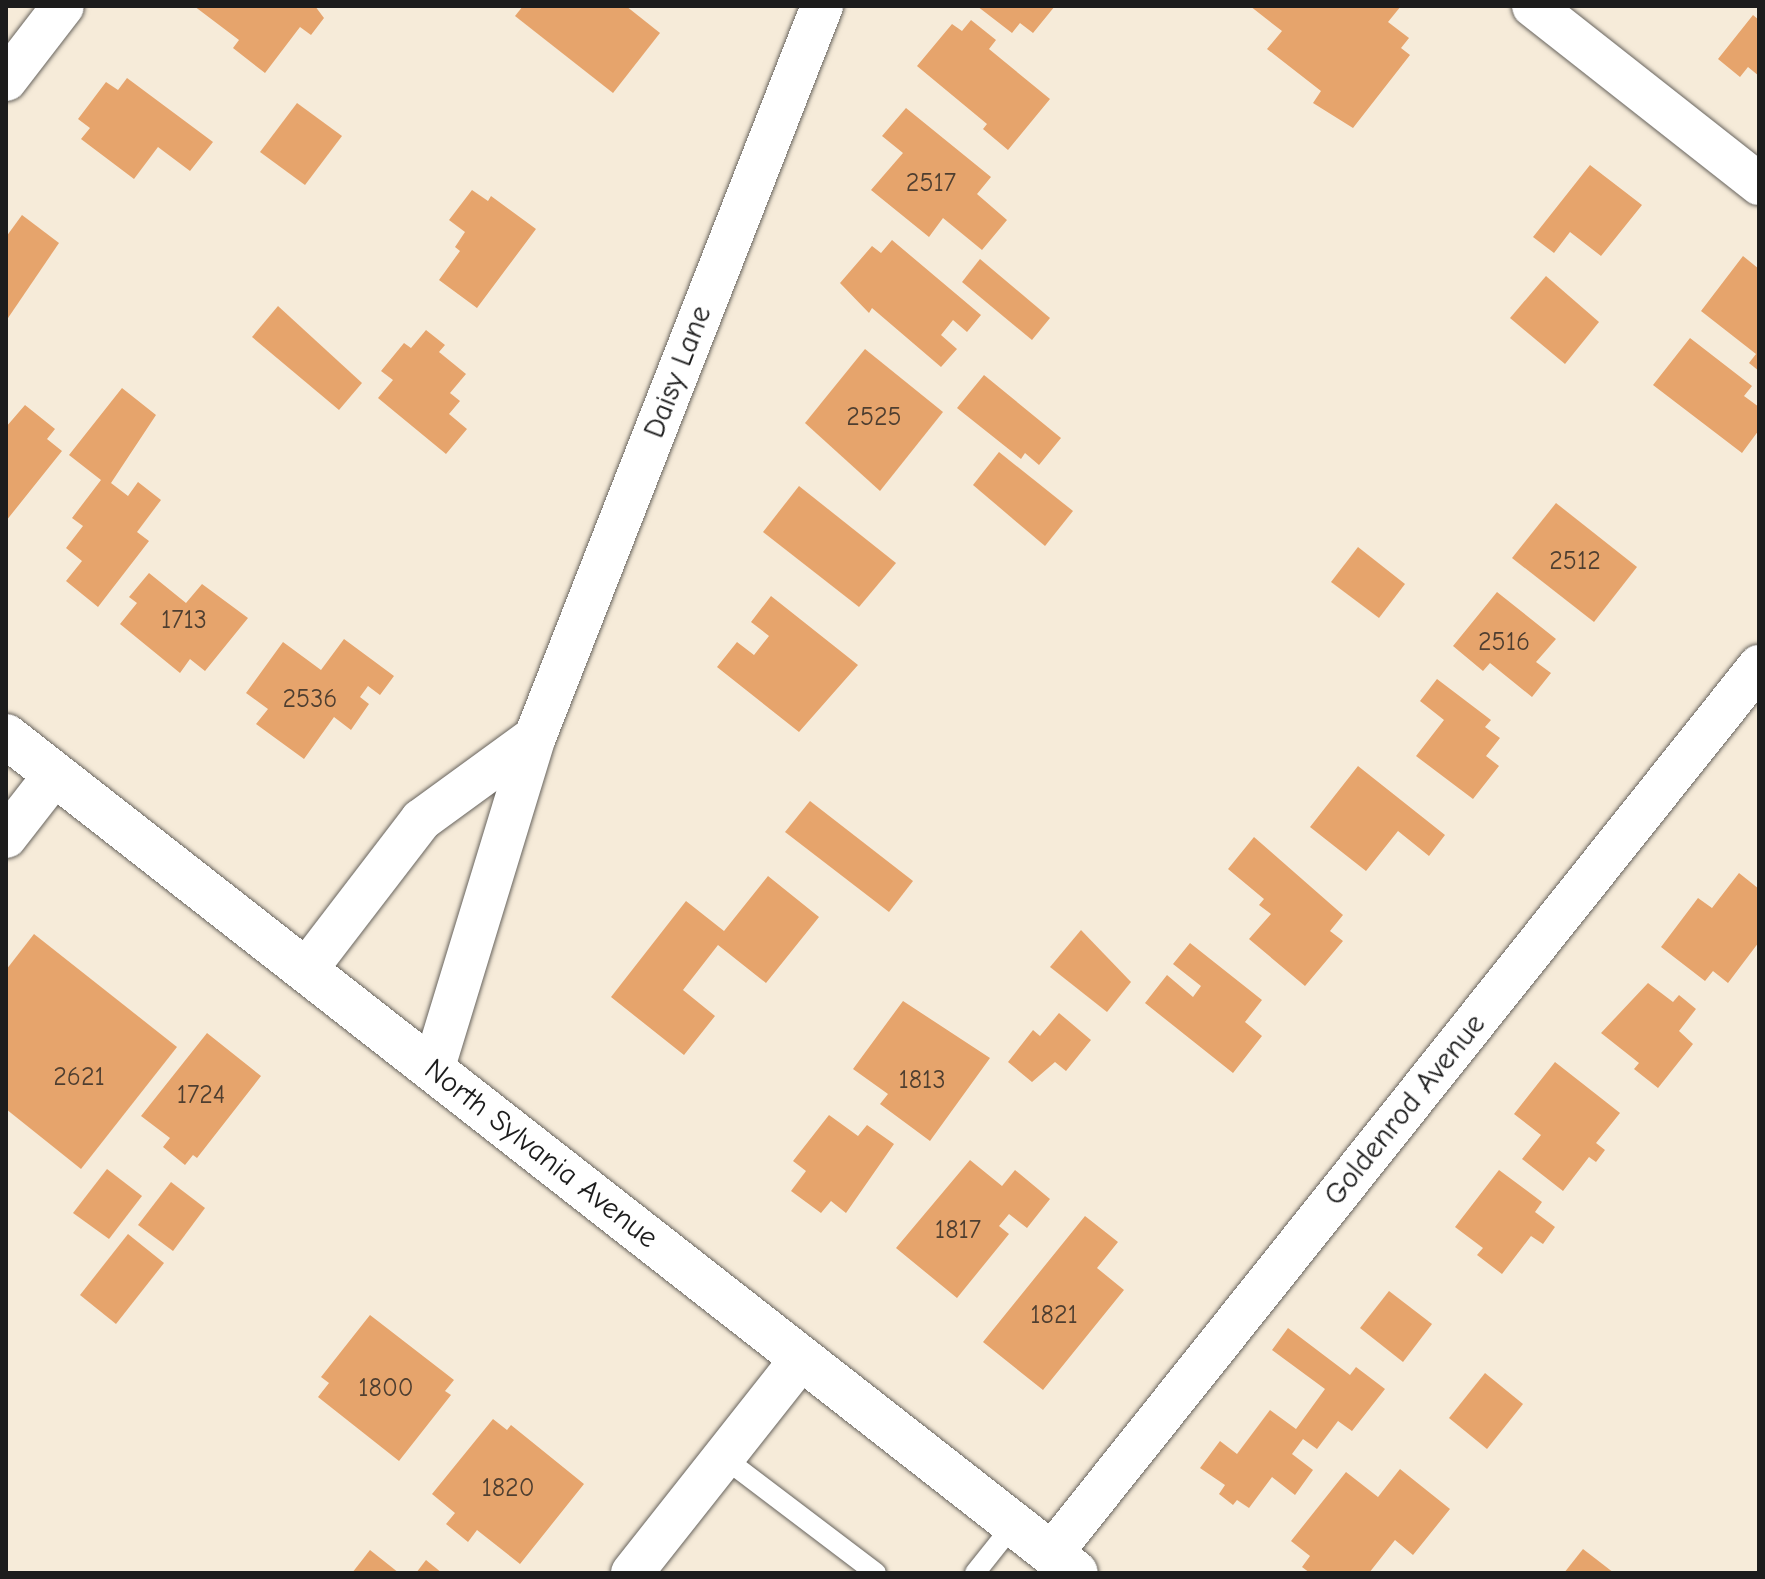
<!DOCTYPE html>
<html>
<head>
<meta charset="utf-8">
<style>
	body { margin:0 }
	#map { position:relative; width:1765px; height:1579px; overflow:hidden; background:#f6ebd9; font-family:"Comic Neue",sans-serif }
	div>[style] { position:absolute }
	.building>* { inset:0; background:#e6a46c }
	.roads { filter:drop-shadow(0 0 2px #68645e) drop-shadow(0 0 2px #68645e) }
	.lane>* { height:20px; margin:-10px; padding:0 10px; transform-origin:10px; border-radius:10px; background:#fff }
	.street>* { height:42px; margin:-21px; padding:0 21px; transform-origin:21px; border-radius:21px; background:#fff }
	.secondary>* { height:44px; margin:-22px; padding:0 22px; transform-origin:22px; border-radius:22px; background:#fff }
	span { translate:-50% -50%; white-space:nowrap; text-align:center; line-height:1.15; -webkit-text-stroke:8px #fff; paint-order:stroke }
	.number-label { font-size:26px; color:#4e3e30 }
	.number-label span { -webkit-text-stroke-width:0 }
	.street-label { font-size:30px; color:#1c1c1c }
	.frame { position:absolute; inset:0; border:8px solid #1c1c1c; pointer-events:none }
</style>
</head>
<body>
<div id="map">
	<div class="building">
		<div style="clip-path:polygon(194px 6px,315px 6px,324px 18px,311px 35px,300px 27px,265px 73px,233px 48px,239px 40px)"></div>
		<div style="clip-path:polygon(523px 6px,626px 6px,660px 33px,613px 93px,515px 16px)"></div>
		<div style="clip-path:polygon(977px 6px,1055px 6px,1033px 33px,1020px 23px,1012px 33px)"></div>
		<div style="clip-path:polygon(1250px 6px,1401px 6px,1388px 22px,1409px 38px,1401px 48px,1410px 55px,1353px 128px,1313px 103px,1321px 91px,1267px 49px,1282px 31px)"></div>
		<div style="clip-path:polygon(1753px 15px,1759px 20px,1759px 76px,1748px 67px,1740px 77px,1718px 59px)"></div>
		<div style="clip-path:polygon(971px 20px,996px 40px,989px 49px,1050px 99px,1008px 150px,983px 129px,987px 124px,917px 66px,952px 24px,962px 31px)"></div>
		<div style="clip-path:polygon(127px 78px,213px 142px,190px 171px,158px 147px,134px 179px,81px 139px,90px 128px,78px 119px,106px 82px,118px 90px)"></div>
		<div style="clip-path:polygon(297px 103px,342px 136px,305px 185px,260px 152px)"></div>
		<div style="clip-path:polygon(906px 108px,991px 177px,977px 194px,1007px 220px,982px 250px,943px 218px,929px 237px,871px 190px,903px 153px,882px 136px)"></div>
		<div style="clip-path:polygon(1590px 165px,1642px 205px,1601px 256px,1570px 232px,1554px 253px,1533px 237px)"></div>
		<div style="clip-path:polygon(472px 190px,488px 201px,491px 196px,536px 229px,477px 308px,439px 280px,460px 251px,455px 247px,465px 232px,449px 220px)"></div>
		<div style="clip-path:polygon(22px 215px,59px 243px,6px 321px,6px 237px)"></div>
		<div style="clip-path:polygon(892px 240px,981px 315px,967px 332px,953px 320px,941px 335px,957px 349px,941px 367px,872px 308px,869px 313px,840px 283px,872px 246px,881px 253px)"></div>
		<div style="clip-path:polygon(1743px 256px,1759px 269px,1759px 371px,1749px 363px,1756px 354px,1701px 311px)"></div>
		<div style="clip-path:polygon(980px 259px,1050px 318px,1032px 340px,962px 282px)"></div>
		<div style="clip-path:polygon(1546px 276px,1599px 322px,1565px 364px,1510px 318px)"></div>
		<div style="clip-path:polygon(278px 306px,362px 383px,339px 410px,252px 337px)"></div>
		<div style="clip-path:polygon(426px 330px,445px 345px,439px 352px,466px 374px,450px 393px,460px 401px,449px 414px,467px 429px,446px 454px,378px 398px,393px 380px,381px 371px,404px 343px,411px 348px)"></div>
		<div style="clip-path:polygon(1690px 338px,1752px 386px,1744px 396px,1759px 407px,1759px 430px,1742px 453px,1653px 385px)"></div>
		<div style="clip-path:polygon(865px 349px,943px 412px,880px 491px,805px 423px)"></div>
		<div style="clip-path:polygon(984px 375px,1061px 438px,1039px 465px,1025px 453px,1021px 459px,957px 408px)"></div>
		<div style="clip-path:polygon(122px 388px,156px 415px,111px 483px,128px 496px,138px 482px,161px 500px,137px 532px,149px 541px,98px 607px,66px 581px,82px 561px,66px 548px,83px 526px,72px 518px,101px 480px,69px 455px)"></div>
		<div style="clip-path:polygon(25px 405px,55px 429px,47px 439px,62px 451px,6px 521px,6px 427px)"></div>
		<div style="clip-path:polygon(999px 452px,1073px 511px,1045px 546px,973px 485px)"></div>
		<div style="clip-path:polygon(799px 486px,896px 563px,859px 607px,763px 532px)"></div>
		<div style="clip-path:polygon(1556px 503px,1637px 567px,1594px 622px,1512px 558px)"></div>
		<div style="clip-path:polygon(1358px 547px,1405px 584px,1379px 618px,1331px 582px)"></div>
		<div style="clip-path:polygon(149px 573px,186px 603px,202px 584px,248px 618px,205px 671px,190px 659px,180px 673px,120px 624px,137px 603px,129px 597px)"></div>
		<div style="clip-path:polygon(1497px 592px,1556px 639px,1536px 662px,1551px 673px,1532px 697px,1490px 663px,1483px 671px,1453px 646px)"></div>
		<div style="clip-path:polygon(771px 596px,858px 665px,799px 732px,717px 667px,737px 642px,754px 655px,769px 636px,751px 622px)"></div>
		<div style="clip-path:polygon(344px 639px,394px 676px,380px 695px,368px 686px,360px 697px,369px 704px,351px 730px,334px 717px,304px 759px,256px 724px,268px 709px,246px 693px,283px 642px,321px 670px)"></div>
		<div style="clip-path:polygon(1437px 679px,1491px 720px,1485px 727px,1500px 738px,1486px 756px,1499px 766px,1473px 799px,1416px 756px,1444px 720px,1420px 701px)"></div>
		<div style="clip-path:polygon(1358px 766px,1445px 835px,1429px 856px,1398px 831px,1366px 871px,1310px 827px)"></div>
		<div style="clip-path:polygon(810px 801px,913px 881px,889px 912px,785px 832px)"></div>
		<div style="clip-path:polygon(1254px 837px,1343px 915px,1330px 931px,1343px 941px,1305px 986px,1249px 939px,1271px 914px,1259px 905px,1264px 899px,1228px 869px)"></div>
		<div style="clip-path:polygon(1739px 873px,1759px 889px,1759px 942px,1728px 983px,1713px 971px,1705px 981px,1661px 947px,1698px 898px,1712px 908px)"></div>
		<div style="clip-path:polygon(768px 876px,819px 917px,766px 983px,718px 945px,683px 990px,715px 1016px,684px 1055px,611px 997px,686px 901px,724px 931px)"></div>
		<div style="clip-path:polygon(1081px 930px,1131px 982px,1107px 1012px,1050px 967px)"></div>
		<div style="clip-path:polygon(34px 934px,177px 1047px,81px 1169px,6px 1109px,6px 970px)"></div>
		<div style="clip-path:polygon(1190px 943px,1262px 1000px,1245px 1022px,1262px 1036px,1233px 1073px,1145px 1003px,1167px 975px,1193px 997px,1201px 986px,1173px 964px)"></div>
		<div style="clip-path:polygon(1648px 983px,1673px 1002px,1679px 995px,1696px 1009px,1679px 1031px,1693px 1044px,1658px 1088px,1634px 1069px,1639px 1063px,1601px 1033px)"></div>
		<div style="clip-path:polygon(903px 1001px,990px 1058px,930px 1141px,880px 1104px,888px 1094px,853px 1069px)"></div>
		<div style="clip-path:polygon(1059px 1013px,1091px 1040px,1066px 1071px,1055px 1062px,1032px 1082px,1008px 1062px,1033px 1030px,1040px 1036px)"></div>
		<div style="clip-path:polygon(207px 1033px,261px 1076px,197px 1158px,193px 1155px,185px 1165px,163px 1147px,170px 1138px,141px 1116px)"></div>
		<div style="clip-path:polygon(1555px 1062px,1620px 1113px,1596px 1143px,1605px 1150px,1596px 1162px,1589px 1157px,1563px 1191px,1522px 1159px,1541px 1135px,1514px 1114px)"></div>
		<div style="clip-path:polygon(829px 1115px,858px 1136px,867px 1125px,894px 1144px,846px 1213px,831px 1201px,821px 1213px,791px 1191px,806px 1171px,793px 1161px)"></div>
		<div style="clip-path:polygon(970px 1160px,1002px 1186px,1015px 1170px,1050px 1199px,1027px 1228px,1009px 1214px,999px 1226px,1009px 1234px,957px 1298px,896px 1248px)"></div>
		<div style="clip-path:polygon(107px 1169px,142px 1196px,109px 1239px,73px 1213px)"></div>
		<div style="clip-path:polygon(1499px 1170px,1542px 1202px,1535px 1212px,1555px 1227px,1543px 1244px,1531px 1236px,1502px 1274px,1477px 1255px,1483px 1248px,1455px 1227px)"></div>
		<div style="clip-path:polygon(171px 1182px,205px 1208px,173px 1251px,138px 1225px)"></div>
		<div style="clip-path:polygon(1085px 1216px,1118px 1242px,1097px 1268px,1124px 1290px,1043px 1390px,983px 1342px)"></div>
		<div style="clip-path:polygon(128px 1234px,164px 1263px,116px 1324px,80px 1295px)"></div>
		<div style="clip-path:polygon(1389px 1291px,1432px 1324px,1403px 1362px,1360px 1328px)"></div>
		<div style="clip-path:polygon(370px 1315px,454px 1380px,445px 1391px,451px 1395px,399px 1461px,318px 1397px,329px 1383px,321px 1377px)"></div>
		<div style="clip-path:polygon(1288px 1328px,1350px 1375px,1356px 1367px,1385px 1389px,1352px 1431px,1338px 1421px,1317px 1449px,1303px 1439px,1292px 1454px,1313px 1470px,1295px 1495px,1272px 1477px,1249px 1508px,1237px 1500px,1233px 1505px,1219px 1494px,1225px 1485px,1200px 1468px,1220px 1441px,1237px 1454px,1270px 1410px,1296px 1429px,1325px 1389px,1272px 1350px)"></div>
		<div style="clip-path:polygon(1485px 1373px,1523px 1404px,1487px 1449px,1449px 1418px)"></div>
		<div style="clip-path:polygon(493px 1419px,507px 1430px,511px 1425px,584px 1484px,520px 1564px,477px 1530px,468px 1542px,446px 1524px,455px 1513px,432px 1494px)"></div>
		<div style="clip-path:polygon(1400px 1469px,1450px 1509px,1413px 1555px,1395px 1540px,1369px 1573px,1310px 1573px,1302px 1567px,1310px 1556px,1291px 1541px,1346px 1472px,1378px 1497px)"></div>
		<div style="clip-path:polygon(1583px 1549px,1614px 1573px,1564px 1573px)"></div>
		<div style="clip-path:polygon(370px 1550px,399px 1573px,352px 1573px)"></div>
		<div style="clip-path:polygon(426px 1560px,442px 1573px,416px 1573px)"></div>
	</div>
	<div class="roads">
		<div class="lane">
			<div style="left:723px;top:1457px;width:192px;rotate:37.2deg"></div>
			<div style="left:975px;top:1573px;width:63px;rotate:-51.5deg"></div>
		</div>
		<div class="street">
			<div style="left:1533px;top:6px;width:288px;rotate:38.2deg"></div>
			<div style="left:6px;top:80px;width:93px;rotate:-52.4deg"></div>
			<div style="left:6px;top:837px;width:80px;rotate:-52.1deg"></div>
			<div style="left:306px;top:970px;width:189px;rotate:-52.5deg"></div>
			<div style="left:421px;top:820px;width:141px;rotate:-36.1deg"></div>
			<div style="left:433px;top:1070px;width:348px;rotate:-73deg"></div>
			<div style="left:535px;top:737px;width:785px;rotate:-68.56deg"></div>
			<div style="left:1051px;top:1554px;width:1136px;rotate:-51.43deg"></div>
			<div style="left:632px;top:1573px;width:274px;rotate:-51.7deg"></div>
		</div>
		<div class="secondary">
			<div style="left:6px;top:736px;width:1358px;rotate:38.03deg"></div>
		</div>
	</div>
	<div class="number-label">
		<span style="left:931px;top:184px">2517</span>
		<span style="left:874px;top:418px">2525</span>
		<span style="left:1575px;top:562px">2512</span>
		<span style="left:184px;top:621px">1713</span>
		<span style="left:1504px;top:643px">2516</span>
		<span style="left:310px;top:700px">2536</span>
		<span style="left:79px;top:1078px">2621</span>
		<span style="left:922px;top:1081px">1813</span>
		<span style="left:201px;top:1096px">1724</span>
		<span style="left:958px;top:1231px">1817</span>
		<span style="left:1054px;top:1316px">1821</span>
		<span style="left:386px;top:1389px">1800</span>
		<span style="left:508px;top:1489px">1820</span>
	</div>
	<div class="street-label">
		<span style="left:678px;top:372px;rotate:-69deg">Daisy Lane</span>
		<span style="left:1405px;top:1110px;rotate:-51deg">Goldenrod Avenue</span>
		<span style="left:541px;top:1154px;rotate:38deg">North Sylvania Avenue</span>
	</div>
	<div class="frame"></div>
</div>
</body>
</html>
